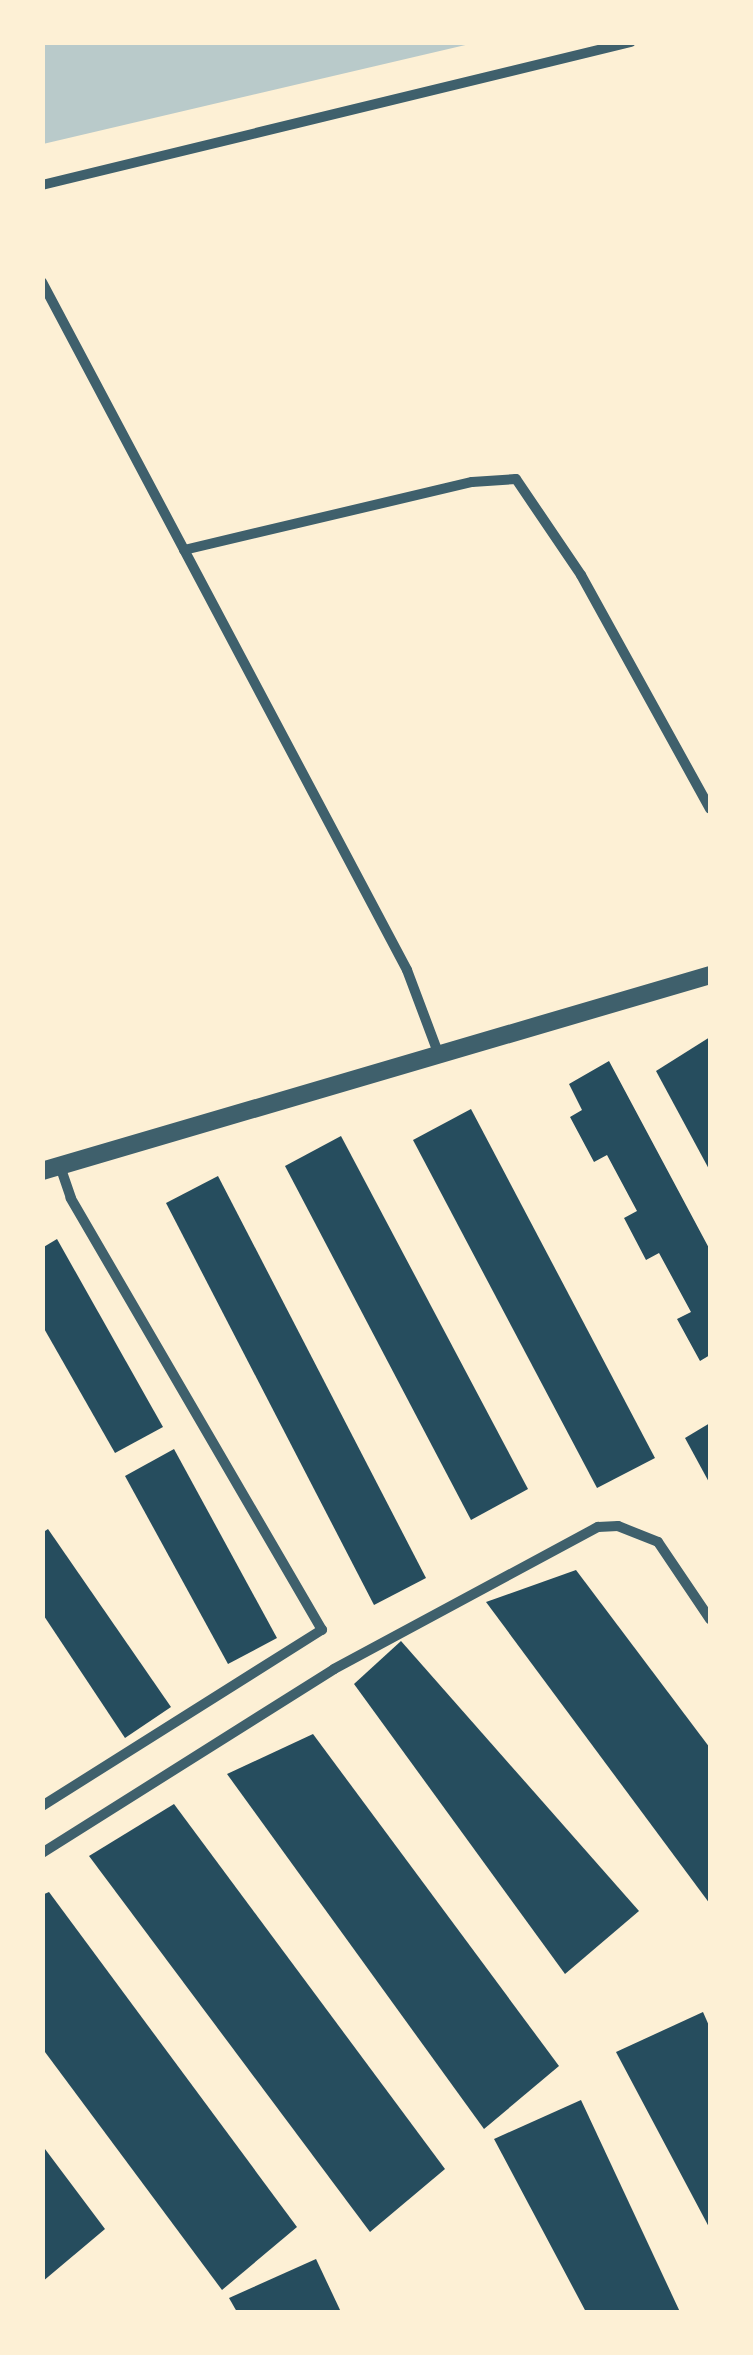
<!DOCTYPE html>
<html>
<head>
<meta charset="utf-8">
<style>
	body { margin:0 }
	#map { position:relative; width:753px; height:2355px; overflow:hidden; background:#fdf0d5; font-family:"Titillium Web",sans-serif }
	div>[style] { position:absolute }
	.green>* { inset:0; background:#b9caca }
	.building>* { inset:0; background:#264d5e }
	.minor>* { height:10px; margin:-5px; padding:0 5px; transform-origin:5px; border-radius:5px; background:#3f606c }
	.tertiary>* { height:18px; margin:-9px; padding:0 9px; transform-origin:9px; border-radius:9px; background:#3f606c }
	span { translate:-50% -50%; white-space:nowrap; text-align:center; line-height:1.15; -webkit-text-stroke:8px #fdf0d5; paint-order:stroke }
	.frame { position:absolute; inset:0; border:45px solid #fdf0d5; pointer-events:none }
</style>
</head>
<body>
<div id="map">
	<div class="green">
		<div style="clip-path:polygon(43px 42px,474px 42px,474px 43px,43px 144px)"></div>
	</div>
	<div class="building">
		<div style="clip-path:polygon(710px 1037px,710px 1171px,656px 1071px)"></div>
		<div style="clip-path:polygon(609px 1061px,710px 1250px,710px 1355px,700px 1361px,677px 1319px,691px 1312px,659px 1253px,646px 1260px,624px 1218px,637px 1211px,607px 1155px,594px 1162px,570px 1117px,582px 1110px,569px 1084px)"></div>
		<div style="clip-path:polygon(471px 1109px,655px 1458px,597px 1488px,413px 1140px)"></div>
		<div style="clip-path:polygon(341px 1136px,528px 1489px,471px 1520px,285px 1166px)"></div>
		<div style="clip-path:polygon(218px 1176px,426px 1578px,374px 1605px,166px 1203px)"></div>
		<div style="clip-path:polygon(57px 1239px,163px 1427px,115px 1453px,42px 1325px,42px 1248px)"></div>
		<div style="clip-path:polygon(710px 1423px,710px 1484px,685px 1438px)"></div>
		<div style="clip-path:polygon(174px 1449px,277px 1638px,228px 1664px,125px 1476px)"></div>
		<div style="clip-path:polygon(48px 1529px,171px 1707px,125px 1738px,42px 1613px,42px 1533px)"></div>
		<div style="clip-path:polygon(576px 1570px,710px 1748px,710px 1904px,486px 1602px)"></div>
		<div style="clip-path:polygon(401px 1641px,639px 1911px,565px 1974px,354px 1684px)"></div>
		<div style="clip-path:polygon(313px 1734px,559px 2066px,484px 2129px,227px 1774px)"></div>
		<div style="clip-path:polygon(174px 1804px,445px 2169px,370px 2232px,89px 1856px)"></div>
		<div style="clip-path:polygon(49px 1892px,297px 2227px,222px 2290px,42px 2048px,42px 1895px)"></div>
		<div style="clip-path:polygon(703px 2012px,710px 2028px,710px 2229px,616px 2052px)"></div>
		<div style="clip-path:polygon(581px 2100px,680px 2312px,586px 2312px,494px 2139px)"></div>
		<div style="clip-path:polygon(42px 2145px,105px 2229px,42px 2282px)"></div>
		<div style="clip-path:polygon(316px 2259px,341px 2312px,237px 2312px,229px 2298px)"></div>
	</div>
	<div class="minor">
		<div style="left:42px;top:185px;width:606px;rotate:-13.65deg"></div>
		<div style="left:42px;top:282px;width:779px;rotate:62.05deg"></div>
		<div style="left:407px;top:970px;width:91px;rotate:69.4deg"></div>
		<div style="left:184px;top:550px;width:296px;rotate:-13.3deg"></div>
		<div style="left:472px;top:482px;width:44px;rotate:-3.9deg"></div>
		<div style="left:516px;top:479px;width:116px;rotate:55.9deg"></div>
		<div style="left:581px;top:575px;width:267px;rotate:61.1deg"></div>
		<div style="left:42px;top:1806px;width:331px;rotate:-32.2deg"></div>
		<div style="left:322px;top:1630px;width:500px;rotate:-120.2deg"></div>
		<div style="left:71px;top:1198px;width:34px;rotate:-109deg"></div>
		<div style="left:42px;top:1853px;width:345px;rotate:-32.2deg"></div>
		<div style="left:334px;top:1669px;width:300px;rotate:-28.3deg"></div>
		<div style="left:598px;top:1527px;width:20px;rotate:-3deg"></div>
		<div style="left:618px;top:1526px;width:43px;rotate:21.8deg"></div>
		<div style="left:658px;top:1542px;width:93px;rotate:56deg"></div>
	</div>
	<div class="tertiary">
		<div style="left:42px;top:1171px;width:696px;rotate:-16.35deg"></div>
	</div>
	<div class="frame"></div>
</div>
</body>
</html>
